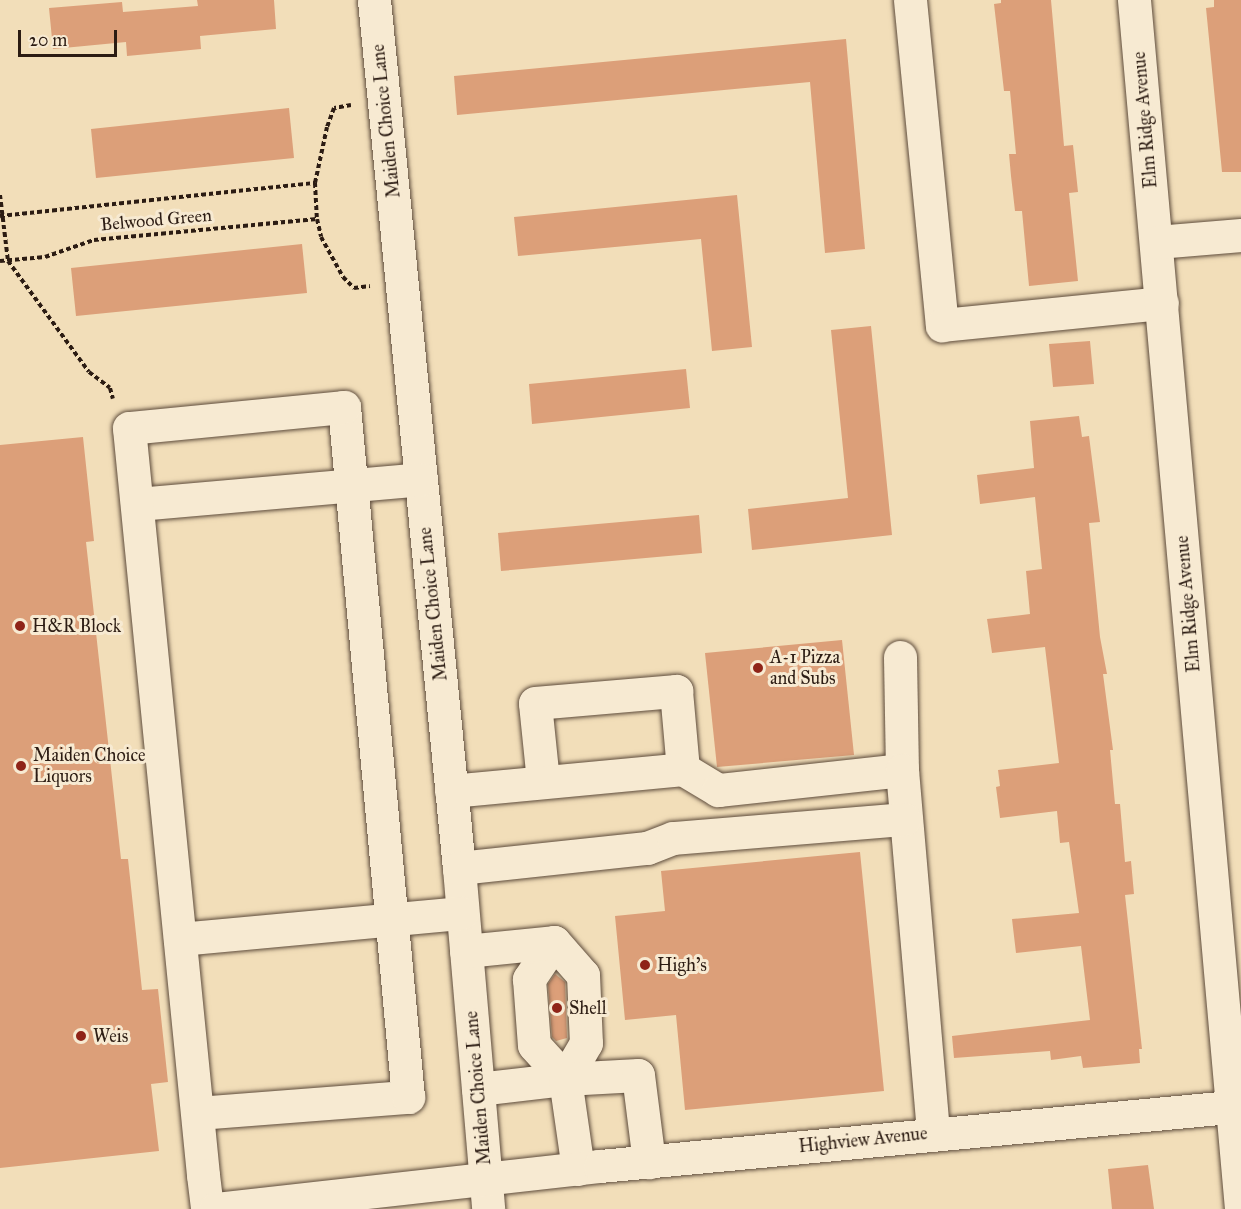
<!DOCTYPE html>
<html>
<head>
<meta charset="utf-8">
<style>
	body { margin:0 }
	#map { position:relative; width:1241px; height:1209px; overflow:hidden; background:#f2deb9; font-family:"IM FELL Great Primer",serif }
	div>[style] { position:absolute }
	.building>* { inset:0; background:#dc9f79 }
	.path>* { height:4px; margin-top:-2px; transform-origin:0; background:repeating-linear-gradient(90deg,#2c1c13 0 4.5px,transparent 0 7.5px) }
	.roads { filter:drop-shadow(0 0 2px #5e4c3c) drop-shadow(0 0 2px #5e4c3c) }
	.minor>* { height:33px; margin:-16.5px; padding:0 16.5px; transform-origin:16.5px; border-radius:16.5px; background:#f7ead2 }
	.dots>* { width:16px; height:16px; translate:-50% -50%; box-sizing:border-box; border:3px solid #f7ead2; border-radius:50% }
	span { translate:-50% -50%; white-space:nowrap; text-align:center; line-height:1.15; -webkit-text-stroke:6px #f7ead2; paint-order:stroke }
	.street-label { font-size:18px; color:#2c1c13 }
	.poi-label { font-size:18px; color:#2c1c13 }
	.left { translate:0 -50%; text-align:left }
	.scale { position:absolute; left:18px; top:30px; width:99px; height:27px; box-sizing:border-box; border:3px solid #2c1c13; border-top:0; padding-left:8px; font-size:18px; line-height:21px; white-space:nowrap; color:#2c1c13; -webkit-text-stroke:4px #f7ead2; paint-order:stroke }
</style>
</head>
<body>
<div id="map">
	<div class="building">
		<div style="clip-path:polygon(197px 0,274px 0,276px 29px,200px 36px,201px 49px,127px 56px,126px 42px,53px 49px,49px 8px,122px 2px,123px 12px,198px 6px)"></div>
		<div style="clip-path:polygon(1001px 0,1051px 0,1064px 146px,1073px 145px,1078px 192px,1069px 193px,1078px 281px,1029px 286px,1022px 211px,1015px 211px,1011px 176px,1009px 154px,1016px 154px,1010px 91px,1004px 91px,994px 4px,1001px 3px)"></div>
		<div style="clip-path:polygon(1214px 0,1241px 0,1241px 172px,1222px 172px,1206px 8px,1214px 7px)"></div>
		<div style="clip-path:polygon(846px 39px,865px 249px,825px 253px,810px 82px,457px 115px,454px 76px)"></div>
		<div style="clip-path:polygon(289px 108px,294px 158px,96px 178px,91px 129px)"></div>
		<div style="clip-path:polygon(737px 195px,752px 347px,712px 351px,701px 239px,518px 256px,514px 217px)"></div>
		<div style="clip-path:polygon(302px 244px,307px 293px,76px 316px,71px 268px)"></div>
		<div style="clip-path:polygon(871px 326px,892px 535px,752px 550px,748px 509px,848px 498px,831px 330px)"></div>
		<div style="clip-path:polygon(1090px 341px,1094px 384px,1053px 387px,1049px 344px)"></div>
		<div style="clip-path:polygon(686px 369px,690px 408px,532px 424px,529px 384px)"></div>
		<div style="clip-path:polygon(1079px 416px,1082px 437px,1089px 436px,1100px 522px,1089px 523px,1100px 637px,1107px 674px,1103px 674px,1113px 750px,1110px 750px,1115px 804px,1120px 804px,1125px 862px,1131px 861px,1134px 894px,1125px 895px,1142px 1049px,1139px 1049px,1140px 1063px,1083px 1068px,1081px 1056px,1051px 1060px,1050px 1051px,954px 1058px,952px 1036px,1090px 1020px,1081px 946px,1016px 953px,1012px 919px,1079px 913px,1069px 842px,1060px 843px,1057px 811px,1000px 818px,996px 787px,1000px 786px,998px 770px,1059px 763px,1045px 647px,992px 653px,987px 619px,1030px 614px,1026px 571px,1042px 569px,1035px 497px,980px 504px,977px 475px,1034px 468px,1030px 421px)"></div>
		<div style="clip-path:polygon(83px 437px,94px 541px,86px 542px,121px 859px,128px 859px,142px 990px,158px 989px,168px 1082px,151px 1084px,159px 1151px,0 1168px,0 445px)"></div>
		<div style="clip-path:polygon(699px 515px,702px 553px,501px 571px,498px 533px)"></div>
		<div style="clip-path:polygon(842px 640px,854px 755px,717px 767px,705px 653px)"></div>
		<div style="clip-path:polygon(860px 852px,884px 1091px,685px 1110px,676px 1015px,625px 1020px,615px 916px,665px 911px,661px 871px)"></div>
		<div style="clip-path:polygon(555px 974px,565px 982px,567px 1038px,556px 1041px,552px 1037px,548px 984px)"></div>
		<div style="clip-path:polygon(1148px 1165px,1154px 1209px,1112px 1209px,1108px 1169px)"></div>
	</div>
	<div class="path">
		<div style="left:351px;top:105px;width:17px;rotate:170deg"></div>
		<div style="left:334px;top:108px;width:20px;rotate:110deg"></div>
		<div style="left:327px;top:127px;width:57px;rotate:102.1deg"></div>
		<div style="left:315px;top:183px;width:36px;rotate:87deg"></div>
		<div style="left:317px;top:219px;width:18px;rotate:77deg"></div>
		<div style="left:321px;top:237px;width:46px;rotate:61.2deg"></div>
		<div style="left:343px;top:277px;width:16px;rotate:45deg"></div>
		<div style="left:354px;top:288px;width:16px;rotate:-7deg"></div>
		<div style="left:0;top:195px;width:66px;rotate:83.1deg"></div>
		<div style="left:8px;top:261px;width:137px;rotate:53.9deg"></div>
		<div style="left:89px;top:372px;width:26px;rotate:37deg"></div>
		<div style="left:110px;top:388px;width:11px;rotate:75deg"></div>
		<div style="left:0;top:216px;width:317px;rotate:-6deg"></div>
		<div style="left:0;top:261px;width:45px;rotate:-5.1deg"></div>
		<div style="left:45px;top:257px;width:52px;rotate:-19.1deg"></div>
		<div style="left:94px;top:240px;width:224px;rotate:-5.4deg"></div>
	</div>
	<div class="roads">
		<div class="minor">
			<div style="left:374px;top:0;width:872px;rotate:84.41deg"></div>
			<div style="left:459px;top:868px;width:342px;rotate:85.1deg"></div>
			<div style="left:910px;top:0;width:327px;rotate:84.4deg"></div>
			<div style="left:942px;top:325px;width:221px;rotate:-5.7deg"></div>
			<div style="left:1134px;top:0;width:1214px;rotate:84.94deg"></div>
			<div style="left:1157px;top:242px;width:84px;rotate:-4.8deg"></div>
			<div style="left:137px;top:504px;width:285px;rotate:-5deg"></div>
			<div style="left:900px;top:657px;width:113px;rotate:89deg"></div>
			<div style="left:543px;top:781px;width:78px;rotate:-95.9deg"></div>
			<div style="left:535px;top:703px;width:142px;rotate:-4.9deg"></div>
			<div style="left:676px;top:691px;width:78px;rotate:84.9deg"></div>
			<div style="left:451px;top:791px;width:233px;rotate:-5.4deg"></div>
			<div style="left:683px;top:769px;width:41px;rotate:31deg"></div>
			<div style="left:718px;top:790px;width:185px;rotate:-6.2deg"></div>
			<div style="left:902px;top:770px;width:364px;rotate:85.1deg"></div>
			<div style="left:459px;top:868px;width:189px;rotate:-6.1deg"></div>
			<div style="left:647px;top:848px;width:28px;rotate:-21deg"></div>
			<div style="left:673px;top:838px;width:232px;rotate:-4.7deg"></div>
			<div style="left:180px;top:939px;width:283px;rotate:-5.3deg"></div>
			<div style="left:554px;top:942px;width:45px;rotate:124deg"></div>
			<div style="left:529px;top:979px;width:66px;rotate:85.7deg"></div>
			<div style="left:534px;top:1045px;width:46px;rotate:47.6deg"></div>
			<div style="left:554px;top:942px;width:44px;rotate:48.7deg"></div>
			<div style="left:583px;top:975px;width:68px;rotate:87.5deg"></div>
			<div style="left:586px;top:1043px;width:42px;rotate:120.3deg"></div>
			<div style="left:466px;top:951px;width:88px;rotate:-5.8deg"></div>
			<div style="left:478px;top:1089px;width:88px;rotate:-6.6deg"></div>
			<div style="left:198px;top:1113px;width:211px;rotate:-4.4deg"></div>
			<div style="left:408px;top:1097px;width:693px;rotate:-95.3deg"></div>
			<div style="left:344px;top:407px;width:216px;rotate:174.4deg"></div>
			<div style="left:129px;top:428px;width:751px;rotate:84.34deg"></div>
			<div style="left:203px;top:1175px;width:34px;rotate:83deg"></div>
			<div style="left:578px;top:1169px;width:91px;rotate:-98.2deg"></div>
			<div style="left:565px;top:1079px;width:73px;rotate:-3.1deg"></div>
			<div style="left:638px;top:1075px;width:88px;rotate:82.8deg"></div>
			<div style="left:215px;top:1209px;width:387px;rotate:-6.4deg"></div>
			<div style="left:600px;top:1166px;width:644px;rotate:-5.35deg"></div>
		</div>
	</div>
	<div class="dots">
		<div style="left:20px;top:626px;background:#8f2418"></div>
		<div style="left:758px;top:668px;background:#8f2418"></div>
		<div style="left:21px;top:766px;background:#8f2418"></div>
		<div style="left:645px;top:965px;background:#8f2418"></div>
		<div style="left:557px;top:1008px;background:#8f2418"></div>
		<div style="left:81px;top:1036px;background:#8f2418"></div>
	</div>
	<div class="street-label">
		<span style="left:1145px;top:120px;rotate:-95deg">Elm Ridge Avenue</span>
		<span style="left:386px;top:121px;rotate:-96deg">Maiden Choice Lane</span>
		<span style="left:156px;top:220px;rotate:-5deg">Belwood Green</span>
		<span style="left:433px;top:604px;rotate:-96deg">Maiden Choice Lane</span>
		<span style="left:1188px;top:604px;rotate:-95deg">Elm Ridge Avenue</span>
		<span style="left:478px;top:1088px;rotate:-95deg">Maiden Choice Lane</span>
		<span style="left:863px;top:1140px;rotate:-6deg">Highview Avenue</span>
	</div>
	<div class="poi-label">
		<span class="left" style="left:32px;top:626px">H&amp;R Block</span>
		<span class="left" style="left:770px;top:668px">A-1 Pizza<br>and Subs</span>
		<span class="left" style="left:33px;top:766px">Maiden Choice<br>Liquors</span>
		<span class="left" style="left:657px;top:965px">High's</span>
		<span class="left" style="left:569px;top:1008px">Shell</span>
		<span class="left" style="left:93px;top:1036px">Weis</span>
	</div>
	<div class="scale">20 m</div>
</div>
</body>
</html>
